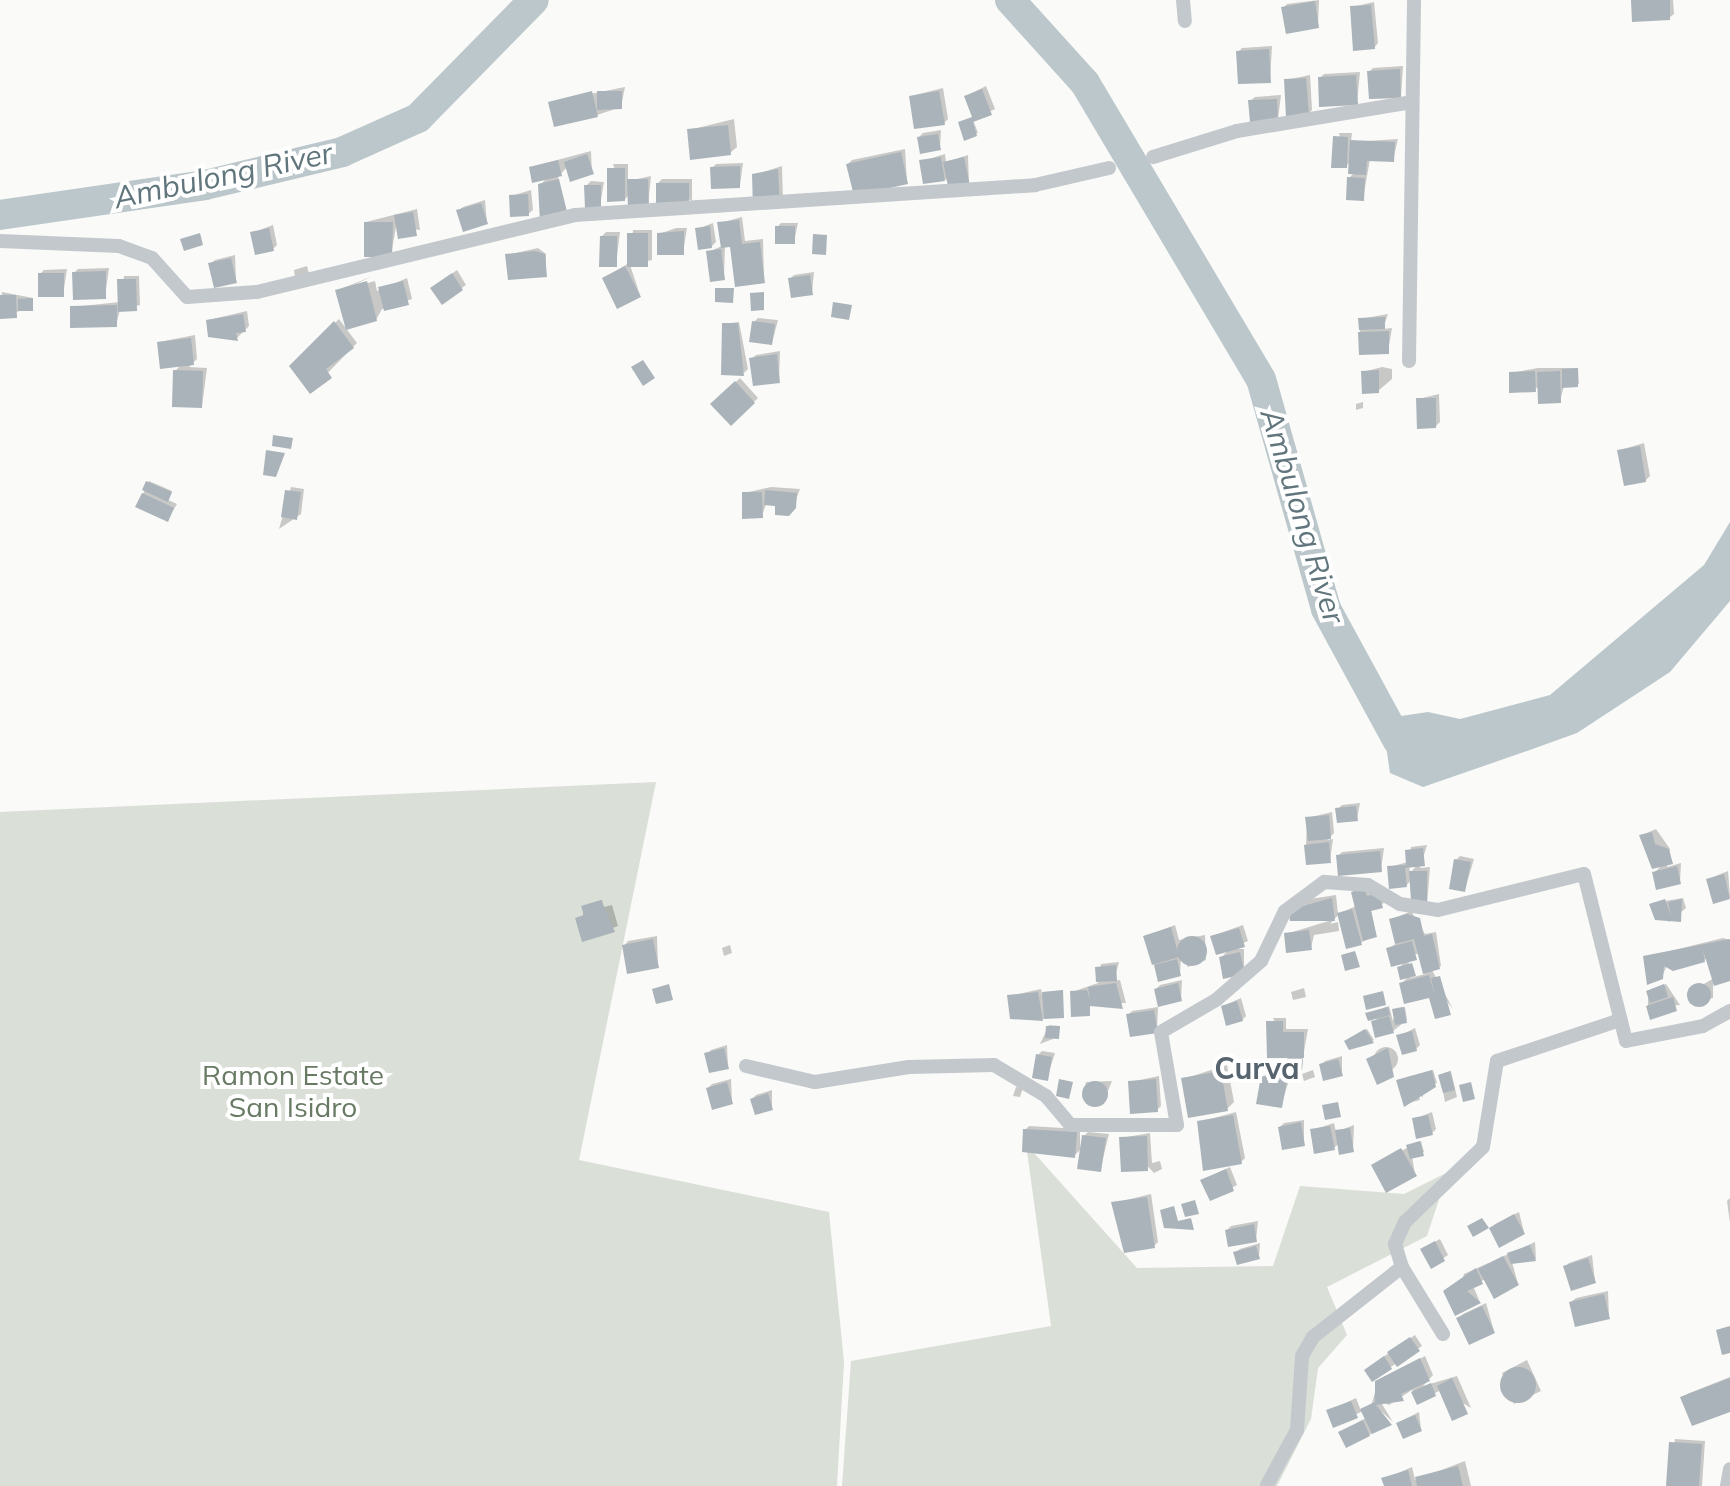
<!DOCTYPE html>
<html>
<head>
<meta charset="utf-8">
<style>
	body { margin:0 }
	#map { position:relative; width:1730px; height:1486px; overflow:hidden; background:#fafaf8; font-family:Mulish,sans-serif }
	div>[style] { position:absolute }
	.green>* { inset:0; background:#dadfd7 }
	.water>* { inset:0; background:#bbc7cb }
	.shadow>* { inset:0; background:#0003 }
	.round { border-radius:50% }
	.river>* { height:30px; margin:-15px; padding:0 15px; transform-origin:15px; border-radius:15px; background:#bbc7cb }
	.building>* { inset:0; background:#aab3b9 }
	.minor>* { height:14px; margin:-7px; padding:0 7px; transform-origin:7px; border-radius:7px; background:#c3c8cc }
	span { translate:-50% -50%; white-space:nowrap; text-align:center; line-height:1.15; -webkit-text-stroke:8px #fff; paint-order:stroke }
	.park-label { font-size:28px; color:#687a64 }
	.water-label { font-size:30px; color:#60757c; font-style:italic }
	.neighbourhood-label { font-size:30px; color:#57646e; font-weight:700 }
</style>
</head>
<body>
<div id="map">
	<div class="green">
		<div style="clip-path:polygon(656px 782px,579px 1160px,829px 1212px,844px 1362px,837px 1486px,0 1486px,0 812px)"></div>
		<div style="clip-path:polygon(1026px 1144px,1137px 1268px,1273px 1266px,1300px 1186px,1404px 1194px,1448px 1172px,1427px 1236px,1327px 1287px,1347px 1335px,1318px 1368px,1311px 1419px,1277px 1486px,842px 1486px,851px 1361px,1051px 1326px)"></div>
	</div>
	<div class="water">
		<div style="clip-path:polygon(1730px 522px,1730px 601px,1670px 672px,1577px 733px,1527px 751px,1423px 787px,1390px 773px,1380px 705px,1401px 716px,1428px 712px,1460px 719px,1550px 695px,1704px 565px)"></div>
	</div>
	<div class="shadow">
		<div style="clip-path:polygon(1319px 0,1318px 26px,1283px 8px,1287px 4px)"></div>
		<div style="clip-path:polygon(1633px 0,1673px 0,1674px 14px,1669px 18px)"></div>
		<div style="clip-path:polygon(1374px 2px,1378px 43px,1374px 48px,1352px 7px)"></div>
		<div style="clip-path:polygon(1272px 46px,1270px 81px,1238px 52px,1242px 48px)"></div>
		<div style="clip-path:polygon(1403px 66px,1401px 96px,1369px 72px,1373px 68px)"></div>
		<div style="clip-path:polygon(1360px 72px,1357px 103px,1320px 78px,1324px 74px)"></div>
		<div style="clip-path:polygon(1310px 75px,1312px 110px,1308px 114px,1286px 80px)"></div>
		<div style="clip-path:polygon(986px 86px,995px 109px,973px 120px,978px 133px,966px 138px,974px 117px,966px 96px)"></div>
		<div style="clip-path:polygon(625px 87px,621px 107px,597px 115px,550px 102px)"></div>
		<div style="clip-path:polygon(943px 88px,948px 119px,944px 123px,911px 96px)"></div>
		<div style="clip-path:polygon(1281px 95px,1278px 119px,1250px 101px,1255px 97px)"></div>
		<div style="clip-path:polygon(734px 119px,737px 147px,730px 153px,689px 130px)"></div>
		<div style="clip-path:polygon(941px 130px,940px 148px,919px 137px,923px 133px)"></div>
		<div style="clip-path:polygon(1339px 133px,1352px 133px,1351px 142px,1398px 139px,1393px 160px,1370px 159px,1363px 199px,1349px 178px,1355px 172px,1351px 161px,1346px 166px)"></div>
		<div style="clip-path:polygon(905px 149px,907px 182px,848px 164px,852px 160px)"></div>
		<div style="clip-path:polygon(591px 151px,592px 173px,567px 167px,558px 177px,567px 214px,540px 185px,548px 177px,531px 167px)"></div>
		<div style="clip-path:polygon(945px 154px,946px 162px,968px 155px,969px 184px,944px 179px,922px 161px)"></div>
		<div style="clip-path:polygon(743px 163px,740px 186px,712px 168px,716px 164px)"></div>
		<div style="clip-path:polygon(613px 164px,628px 164px,628px 181px,651px 176px,648px 206px,630px 194px,624px 200px)"></div>
		<div style="clip-path:polygon(782px 166px,783px 201px,754px 175px)"></div>
		<div style="clip-path:polygon(662px 179px,692px 179px,692px 201px,658px 183px)"></div>
		<div style="clip-path:polygon(591px 181px,604px 182px,600px 206px,586px 186px)"></div>
		<div style="clip-path:polygon(531px 190px,533px 210px,528px 214px,511px 196px)"></div>
		<div style="clip-path:polygon(485px 200px,487px 223px,458px 211px,463px 207px)"></div>
		<div style="clip-path:polygon(417px 209px,420px 230px,396px 227px,391px 255px,366px 222px)"></div>
		<div style="clip-path:polygon(742px 217px,745px 241px,763px 239px,764px 281px,732px 244px,725px 245px,724px 278px,708px 252px,722px 246px,720px 223px)"></div>
		<div style="clip-path:polygon(713px 223px,716px 242px,712px 246px,697px 229px)"></div>
		<div style="clip-path:polygon(781px 223px,798px 223px,794px 242px,777px 227px)"></div>
		<div style="clip-path:polygon(273px 225px,277px 245px,273px 249px,252px 233px)"></div>
		<div style="clip-path:polygon(676px 228px,687px 228px,683px 253px,659px 234px)"></div>
		<div style="clip-path:polygon(633px 230px,652px 230px,652px 260px,630px 265px,640px 295px,604px 278px,629px 263px)"></div>
		<div style="clip-path:polygon(606px 232px,620px 232px,616px 265px,602px 236px)"></div>
		<div style="clip-path:polygon(538px 248px,546px 254px,546px 275px,507px 255px)"></div>
		<div style="clip-path:polygon(235px 255px,236px 281px,210px 264px,215px 260px)"></div>
		<div style="clip-path:polygon(307px 266px,309px 274px,295px 278px,294px 270px)"></div>
		<div style="clip-path:polygon(109px 268px,105px 297px,74px 273px,78px 269px)"></div>
		<div style="clip-path:polygon(67px 269px,63px 295px,40px 274px,44px 270px)"></div>
		<div style="clip-path:polygon(457px 270px,466px 285px,442px 302px,437px 284px)"></div>
		<div style="clip-path:polygon(814px 272px,812px 293px,790px 279px,794px 275px)"></div>
		<div style="clip-path:polygon(124px 276px,139px 276px,140px 305px,120px 310px,116px 325px,72px 307px,120px 302px)"></div>
		<div style="clip-path:polygon(373px 276px,343px 290px,375px 281px,377px 291px,407px 278px,412px 299px,382px 309px,376px 320px,338px 290px)"></div>
		<div style="clip-path:polygon(2px 292px,33px 298px,33px 307px,0 317px)"></div>
		<div style="clip-path:polygon(247px 311px,249px 326px,237px 338px,208px 320px)"></div>
		<div style="clip-path:polygon(1388px 314px,1383px 329px,1392px 328px,1388px 352px,1360px 333px,1360px 319px)"></div>
		<div style="clip-path:polygon(758px 318px,778px 320px,772px 343px,754px 322px)"></div>
		<div style="clip-path:polygon(339px 319px,357px 343px,310px 391px,292px 366px)"></div>
		<div style="clip-path:polygon(739px 322px,748px 369px,744px 373px,724px 324px)"></div>
		<div style="clip-path:polygon(195px 335px,197px 359px,189px 367px,207px 368px,202px 406px,175px 371px,181px 365px,159px 342px)"></div>
		<div style="clip-path:polygon(780px 351px,779px 381px,751px 359px,756px 355px)"></div>
		<div style="clip-path:polygon(1382px 367px,1392px 369px,1392px 379px,1378px 391px,1363px 372px)"></div>
		<div style="clip-path:polygon(1538px 368px,1578px 368px,1579px 384px,1564px 386px,1560px 401px,1511px 373px)"></div>
		<div style="clip-path:polygon(740px 378px,758px 398px,731px 423px,712px 404px)"></div>
		<div style="clip-path:polygon(1439px 394px,1440px 422px,1436px 426px,1418px 399px)"></div>
		<div style="clip-path:polygon(1363px 402px,1363px 408px,1356px 410px,1356px 404px)"></div>
		<div style="clip-path:polygon(1644px 443px,1650px 476px,1645px 481px,1620px 450px)"></div>
		<div style="clip-path:polygon(149px 481px,172px 491px,168px 500px,177px 504px,168px 519px,143px 494px)"></div>
		<div style="clip-path:polygon(291px 487px,304px 489px,301px 514px,279px 529px)"></div>
		<div style="clip-path:polygon(771px 487px,800px 489px,792px 510px,766px 504px,762px 516px,744px 493px)"></div>
		<div style="clip-path:polygon(1360px 803px,1357px 819px,1338px 809px,1342px 805px)"></div>
		<div style="clip-path:polygon(1332px 812px,1334px 833px,1327px 840px,1333px 839px,1330px 861px,1306px 845px,1307px 818px)"></div>
		<div style="clip-path:polygon(1656px 829px,1670px 849px,1667px 867px,1681px 863px,1680px 882px,1654px 873px,1663px 864px,1642px 835px)"></div>
		<div style="clip-path:polygon(evenodd,1427px 845px,1420px 868px,1430px 867px,1427px 905px,1411px 880px,1406px 886px,1389px 867px,1408px 862px,1411px 847px,1427px 845px,1418px 864px,1410px 873px,1409px 865px,1418px 864px)"></div>
		<div style="clip-path:polygon(1384px 848px,1381px 870px,1338px 856px,1342px 852px)"></div>
		<div style="clip-path:polygon(1460px 856px,1474px 859px,1465px 889px,1456px 860px)"></div>
		<div style="clip-path:polygon(1728px 871px,1730px 897px,1715px 901px,1708px 879px)"></div>
		<div style="clip-path:polygon(1368px 885px,1386px 902px,1371px 909px,1376px 935px,1360px 943px,1339px 914px,1330px 924px,1338px 922px,1339px 931px,1314px 935px,1311px 948px,1286px 934px,1332px 920px,1293px 919px,1310px 899px,1336px 895px,1338px 914px,1356px 906px)"></div>
		<div style="clip-path:polygon(1683px 898px,1686px 908px,1669px 922px,1653px 903px)"></div>
		<div style="clip-path:polygon(602px 900px,604px 907px,612px 905px,618px 926px,583px 939px,583px 906px)"></div>
		<div style="clip-path:polygon(evenodd,1411px 911px,1425px 934px,1436px 932px,1441px 966px,1432px 970px,1453px 1009px,1441px 994px,1448px 1014px,1430px 995px,1401px 984px,1410px 975px,1399px 968px,1405px 961px,1388px 949px,1397px 943px,1391px 920px,1411px 911px,1408px 954px,1420px 954px,1425px 974px,1410px 978px,1408px 954px)"></div>
		<div style="clip-path:polygon(1175px 925px,1179px 940px,1205px 935px,1206px 960px,1188px 967px,1181px 957px,1180px 974px,1159px 979px,1146px 936px)"></div>
		<div style="clip-path:polygon(1243px 925px,1248px 941px,1230px 949px,1244px 949px,1244px 972px,1221px 958px,1229px 949px,1212px 936px)"></div>
		<div style="clip-path:polygon(657px 936px,658px 966px,624px 946px,628px 941px)"></div>
		<div style="clip-path:polygon(1723px 938px,1730px 940px,1730px 979px,1713px 984px,1713px 998px,1690px 1004px,1687px 994px,1714px 978px,1708px 959px,1667px 965px,1662px 977px,1646px 957px)"></div>
		<div style="clip-path:polygon(730px 945px,732px 953px,724px 956px,722px 948px)"></div>
		<div style="clip-path:polygon(1119px 962px,1114px 981px,1120px 980px,1126px 1003px,1090px 1004px,1089px 1014px,1072px 992px,1098px 983px,1101px 964px)"></div>
		<div style="clip-path:polygon(1182px 980px,1181px 1000px,1156px 989px,1160px 985px)"></div>
		<div style="clip-path:polygon(1666px 984px,1680px 1005px,1648px 1007px,1648px 991px)"></div>
		<div style="clip-path:polygon(1304px 988px,1306px 997px,1293px 1000px,1291px 992px)"></div>
		<div style="clip-path:polygon(1041px 989px,1042px 995px,1063px 990px,1063px 1016px,1042px 1019px,1009px 996px)"></div>
		<div style="clip-path:polygon(1241px 998px,1246px 1016px,1242px 1020px,1223px 1006px)"></div>
		<div style="clip-path:polygon(1389px 1006px,1393px 1021px,1396px 1008px,1405px 1007px,1407px 1020px,1393px 1031px,1368px 1013px)"></div>
		<div style="clip-path:polygon(1158px 1007px,1157px 1031px,1128px 1015px,1132px 1011px)"></div>
		<div style="clip-path:polygon(1273px 1018px,1286px 1018px,1286px 1029px,1308px 1029px,1301px 1068px,1286px 1060px,1290px 1056px)"></div>
		<div style="clip-path:polygon(1060px 1026px,1058px 1037px,1040px 1044px,1049px 1025px)"></div>
		<div style="clip-path:polygon(1415px 1028px,1420px 1045px,1416px 1049px,1399px 1036px)"></div>
		<div style="clip-path:polygon(1367px 1029px,1374px 1040px,1351px 1048px,1348px 1040px)"></div>
		<div style="clip-path:polygon(727px 1045px,728px 1067px,707px 1054px,711px 1050px)"></div>
		<div class="round" style="left:1374px;top:1047px;width:24px;height:24px"></div>
		<div style="clip-path:polygon(1042px 1051px,1055px 1053px,1047px 1078px,1038px 1055px)"></div>
		<div style="clip-path:polygon(1342px 1056px,1342px 1074px,1321px 1065px,1325px 1061px)"></div>
		<div style="clip-path:polygon(1227px 1065px,1234px 1102px,1227px 1109px,1183px 1079px)"></div>
		<div style="clip-path:polygon(1313px 1070px,1315px 1077px,1304px 1081px,1302px 1074px)"></div>
		<div style="clip-path:polygon(1433px 1070px,1437px 1083px,1423px 1088px,1423px 1098px,1415px 1082px,1420px 1100px,1405px 1104px,1399px 1081px)"></div>
		<div style="clip-path:polygon(1451px 1071px,1457px 1097px,1445px 1102px,1440px 1075px)"></div>
		<div style="clip-path:polygon(1267px 1073px,1290px 1077px,1281px 1106px,1263px 1077px)"></div>
		<div style="clip-path:polygon(1159px 1076px,1161px 1106px,1157px 1110px,1130px 1082px)"></div>
		<div style="clip-path:polygon(731px 1079px,732px 1102px,708px 1088px,712px 1084px)"></div>
		<div style="clip-path:polygon(1112px 1081px,1103px 1103px,1083px 1099px,1086px 1082px)"></div>
		<div style="clip-path:polygon(1016px 1087px,1023px 1088px,1020px 1097px,1013px 1096px)"></div>
		<div style="clip-path:polygon(772px 1090px,772px 1108px,752px 1099px,756px 1095px)"></div>
		<div style="clip-path:polygon(1236px 1112px,1245px 1158px,1241px 1162px,1199px 1122px)"></div>
		<div style="clip-path:polygon(1432px 1112px,1436px 1129px,1432px 1133px,1414px 1119px)"></div>
		<div style="clip-path:polygon(1304px 1120px,1304px 1144px,1280px 1127px,1284px 1123px)"></div>
		<div style="clip-path:polygon(1334px 1123px,1336px 1132px,1354px 1125px,1353px 1150px,1339px 1143px,1334px 1148px,1312px 1130px)"></div>
		<div style="clip-path:polygon(1029px 1126px,1080px 1129px,1080px 1150px,1074px 1156px,1025px 1130px)"></div>
		<div style="clip-path:polygon(1088px 1132px,1109px 1134px,1100px 1170px,1084px 1136px)"></div>
		<div style="clip-path:polygon(1150px 1133px,1152px 1163px,1160px 1161px,1162px 1169px,1154px 1173px,1121px 1138px)"></div>
		<div style="clip-path:polygon(1421px 1141px,1424px 1152px,1412px 1157px,1415px 1174px,1373px 1165px)"></div>
		<div style="clip-path:polygon(1230px 1167px,1237px 1185px,1211px 1199px,1203px 1180px)"></div>
		<div style="clip-path:polygon(1151px 1194px,1158px 1242px,1154px 1246px,1114px 1203px)"></div>
		<div style="clip-path:polygon(1730px 1198px,1730px 1223px,1727px 1201px)"></div>
		<div style="clip-path:polygon(1519px 1212px,1524px 1232px,1491px 1229px,1495px 1224px)"></div>
		<div style="clip-path:polygon(1258px 1221px,1256px 1240px,1227px 1230px,1231px 1226px)"></div>
		<div style="clip-path:polygon(1440px 1239px,1448px 1255px,1431px 1266px,1427px 1246px)"></div>
		<div style="clip-path:polygon(1535px 1242px,1536px 1259px,1512px 1262px,1518px 1284px,1495px 1296px,1485px 1279px,1473px 1286px,1480px 1302px,1454px 1309px,1464px 1274px)"></div>
		<div style="clip-path:polygon(1260px 1243px,1259px 1257px,1235px 1253px,1240px 1249px)"></div>
		<div style="clip-path:polygon(1592px 1255px,1595px 1281px,1565px 1267px,1569px 1263px)"></div>
		<div style="clip-path:polygon(1608px 1291px,1609px 1317px,1571px 1302px,1576px 1298px)"></div>
		<div style="clip-path:polygon(1486px 1303px,1494px 1331px,1459px 1318px,1463px 1314px)"></div>
		<div style="clip-path:polygon(1415px 1335px,1422px 1346px,1373px 1379px,1370px 1366px)"></div>
		<div style="clip-path:polygon(1425px 1356px,1433px 1375px,1423px 1386px,1457px 1376px,1471px 1408px,1441px 1390px,1418px 1402px,1412px 1390px,1389px 1405px,1380px 1401px,1393px 1422px,1372px 1403px,1378px 1381px)"></div>
		<div style="clip-path:polygon(1527px 1360px,1541px 1391px,1514px 1404px,1502px 1373px)"></div>
		<div style="clip-path:polygon(1730px 1377px,1730px 1410px,1683px 1398px,1687px 1394px)"></div>
		<div style="clip-path:polygon(1356px 1398px,1361px 1411px,1372px 1403px,1389px 1424px,1369px 1435px,1340px 1432px,1366px 1418px,1363px 1411px,1334px 1425px,1329px 1411px)"></div>
		<div style="clip-path:polygon(1419px 1412px,1421px 1429px,1399px 1424px,1403px 1420px)"></div>
		<div style="clip-path:polygon(1675px 1439px,1705px 1441px,1702px 1486px,1668px 1486px)"></div>
		<div style="clip-path:polygon(1465px 1461px,1471px 1486px,1386px 1486px,1384px 1479px,1412px 1467px,1415px 1480px)"></div>
	</div>
	<div class="river">
		<div style="left:1010px;top:0;width:112px;rotate:47.9deg"></div>
		<div style="left:1085px;top:83px;width:344px;rotate:59.3deg"></div>
		<div style="left:1261px;top:379px;width:239px;rotate:74.2deg"></div>
		<div style="left:1326px;top:609px;width:150px;rotate:61.4deg"></div>
		<div style="left:0;top:215px;width:207px;rotate:-8.3deg"></div>
		<div style="left:205px;top:185px;width:141px;rotate:-13.5deg"></div>
		<div style="left:342px;top:152px;width:83px;rotate:-24.1deg"></div>
		<div style="left:418px;top:118px;width:165px;rotate:-45.5deg"></div>
	</div>
	<div class="building">
		<div style="clip-path:polygon(1631px 0,1670px 0,1670px 20px,1632px 22px)"></div>
		<div style="clip-path:polygon(1315px 1px,1319px 28px,1286px 34px,1281px 7px)"></div>
		<div style="clip-path:polygon(1371px 5px,1375px 49px,1353px 51px,1350px 6px)"></div>
		<div style="clip-path:polygon(1269px 49px,1271px 83px,1238px 84px,1236px 51px)"></div>
		<div style="clip-path:polygon(1400px 69px,1401px 98px,1369px 99px,1367px 71px)"></div>
		<div style="clip-path:polygon(1356px 75px,1358px 105px,1319px 107px,1318px 77px)"></div>
		<div style="clip-path:polygon(1306px 78px,1309px 116px,1286px 117px,1284px 79px)"></div>
		<div style="clip-path:polygon(982px 89px,992px 115px,973px 122px,977px 136px,964px 141px,958px 122px,972px 117px,964px 96px)"></div>
		<div style="clip-path:polygon(592px 91px,598px 117px,554px 127px,548px 102px)"></div>
		<div style="clip-path:polygon(597px 91px,622px 91px,622px 109px,597px 110px)"></div>
		<div style="clip-path:polygon(939px 91px,945px 125px,914px 129px,909px 96px)"></div>
		<div style="clip-path:polygon(1277px 99px,1278px 121px,1250px 122px,1248px 100px)"></div>
		<div style="clip-path:polygon(728px 125px,731px 155px,690px 160px,687px 129px)"></div>
		<div style="clip-path:polygon(938px 134px,941px 150px,920px 154px,917px 137px)"></div>
		<div style="clip-path:polygon(1333px 136px,1348px 137px,1347px 168px,1331px 168px)"></div>
		<div style="clip-path:polygon(1350px 140px,1395px 142px,1394px 162px,1367px 161px,1366px 175px,1348px 174px)"></div>
		<div style="clip-path:polygon(901px 152px,908px 184px,854px 196px,846px 164px)"></div>
		<div style="clip-path:polygon(587px 154px,594px 174px,570px 182px,564px 162px)"></div>
		<div style="clip-path:polygon(941px 157px,945px 181px,923px 184px,919px 160px)"></div>
		<div style="clip-path:polygon(964px 157px,970px 186px,949px 191px,943px 162px)"></div>
		<div style="clip-path:polygon(558px 160px,562px 176px,532px 183px,529px 167px)"></div>
		<div style="clip-path:polygon(740px 166px,740px 188px,711px 189px,710px 167px)"></div>
		<div style="clip-path:polygon(607px 168px,625px 168px,625px 201px,607px 202px)"></div>
		<div style="clip-path:polygon(778px 169px,780px 207px,753px 209px,752px 174px)"></div>
		<div style="clip-path:polygon(1347px 177px,1365px 178px,1364px 201px,1346px 200px)"></div>
		<div style="clip-path:polygon(559px 179px,568px 216px,540px 223px,538px 184px)"></div>
		<div style="clip-path:polygon(627px 179px,648px 179px,649px 208px,628px 209px)"></div>
		<div style="clip-path:polygon(656px 183px,689px 183px,689px 207px,656px 207px)"></div>
		<div style="clip-path:polygon(584px 185px,601px 185px,601px 208px,585px 208px)"></div>
		<div style="clip-path:polygon(528px 194px,529px 216px,510px 217px,509px 195px)"></div>
		<div style="clip-path:polygon(481px 203px,488px 224px,463px 232px,456px 210px)"></div>
		<div style="clip-path:polygon(413px 212px,417px 236px,398px 239px,394px 215px)"></div>
		<div style="clip-path:polygon(739px 220px,742px 244px,760px 242px,765px 283px,735px 287px,730px 247px,721px 248px,717px 222px)"></div>
		<div style="clip-path:polygon(364px 222px,393px 222px,392px 257px,364px 257px)"></div>
		<div style="clip-path:polygon(710px 226px,712px 248px,698px 250px,695px 228px)"></div>
		<div style="clip-path:polygon(775px 226px,795px 226px,795px 244px,775px 244px)"></div>
		<div style="clip-path:polygon(269px 228px,274px 251px,255px 255px,250px 232px)"></div>
		<div style="clip-path:polygon(684px 231px,684px 255px,657px 255px,657px 233px)"></div>
		<div style="clip-path:polygon(200px 233px,203px 245px,184px 251px,180px 239px)"></div>
		<div style="clip-path:polygon(627px 233px,648px 233px,648px 267px,627px 267px)"></div>
		<div style="clip-path:polygon(813px 234px,827px 235px,826px 255px,812px 254px)"></div>
		<div style="clip-path:polygon(600px 236px,617px 236px,617px 267px,599px 267px)"></div>
		<div style="clip-path:polygon(721px 249px,725px 280px,710px 282px,706px 251px)"></div>
		<div style="clip-path:polygon(535px 251px,545px 254px,547px 277px,508px 280px,505px 254px)"></div>
		<div style="clip-path:polygon(231px 258px,237px 283px,214px 288px,208px 263px)"></div>
		<div style="clip-path:polygon(625px 266px,641px 297px,617px 309px,602px 278px)"></div>
		<div style="clip-path:polygon(106px 271px,106px 299px,73px 300px,72px 272px)"></div>
		<div style="clip-path:polygon(38px 273px,64px 273px,64px 297px,38px 297px)"></div>
		<div style="clip-path:polygon(452px 273px,463px 290px,442px 305px,430px 288px)"></div>
		<div style="clip-path:polygon(810px 275px,813px 295px,791px 298px,788px 278px)"></div>
		<div style="clip-path:polygon(117px 279px,136px 279px,137px 311px,118px 312px)"></div>
		<div style="clip-path:polygon(367px 281px,377px 321px,346px 330px,335px 290px)"></div>
		<div style="clip-path:polygon(403px 281px,409px 305px,384px 311px,378px 287px)"></div>
		<div style="clip-path:polygon(715px 288px,734px 288px,733px 303px,715px 302px)"></div>
		<div style="clip-path:polygon(764px 292px,764px 310px,751px 311px,750px 293px)"></div>
		<div style="clip-path:polygon(0 295px,16px 295px,17px 318px,0 319px)"></div>
		<div style="clip-path:polygon(33px 298px,33px 311px,18px 311px,18px 299px)"></div>
		<div style="clip-path:polygon(833px 302px,852px 305px,849px 320px,831px 317px)"></div>
		<div style="clip-path:polygon(117px 305px,117px 327px,70px 328px,70px 306px)"></div>
		<div style="clip-path:polygon(243px 314px,246px 332px,236px 333px,238px 341px,208px 337px,206px 320px)"></div>
		<div style="clip-path:polygon(1385px 317px,1385px 329px,1359px 330px,1358px 318px)"></div>
		<div style="clip-path:polygon(334px 321px,354px 348px,326px 369px,332px 378px,310px 394px,289px 366px)"></div>
		<div style="clip-path:polygon(752px 321px,775px 324px,772px 345px,749px 342px)"></div>
		<div style="clip-path:polygon(722px 323px,738px 323px,744px 376px,721px 375px)"></div>
		<div style="clip-path:polygon(1389px 331px,1389px 354px,1359px 355px,1358px 332px)"></div>
		<div style="clip-path:polygon(191px 338px,194px 365px,160px 369px,157px 342px)"></div>
		<div style="clip-path:polygon(777px 354px,780px 383px,753px 386px,749px 358px)"></div>
		<div style="clip-path:polygon(643px 360px,655px 378px,643px 386px,631px 367px)"></div>
		<div style="clip-path:polygon(1578px 368px,1578px 387px,1562px 388px,1562px 369px)"></div>
		<div style="clip-path:polygon(173px 370px,203px 371px,202px 408px,172px 407px)"></div>
		<div style="clip-path:polygon(1379px 370px,1379px 393px,1362px 394px,1361px 371px)"></div>
		<div style="clip-path:polygon(1535px 371px,1536px 392px,1509px 393px,1509px 372px)"></div>
		<div style="clip-path:polygon(1560px 371px,1561px 403px,1538px 404px,1537px 372px)"></div>
		<div style="clip-path:polygon(735px 381px,755px 403px,731px 426px,710px 404px)"></div>
		<div style="clip-path:polygon(1416px 398px,1436px 398px,1436px 428px,1417px 429px)"></div>
		<div style="clip-path:polygon(273px 435px,293px 438px,291px 449px,272px 446px)"></div>
		<div style="clip-path:polygon(1640px 446px,1646px 482px,1624px 486px,1617px 450px)"></div>
		<div style="clip-path:polygon(266px 450px,285px 453px,276px 477px,263px 475px)"></div>
		<div style="clip-path:polygon(146px 481px,172px 492px,168px 502px,142px 490px)"></div>
		<div style="clip-path:polygon(285px 490px,301px 492px,297px 520px,281px 517px)"></div>
		<div style="clip-path:polygon(765px 490px,797px 493px,796px 508px,789px 516px,775px 515px,775px 506px,764px 505px)"></div>
		<div style="clip-path:polygon(742px 492px,762px 492px,763px 518px,742px 519px)"></div>
		<div style="clip-path:polygon(142px 493px,174px 508px,168px 522px,135px 507px)"></div>
		<div style="clip-path:polygon(1356px 806px,1358px 821px,1337px 823px,1335px 808px)"></div>
		<div style="clip-path:polygon(1329px 815px,1331px 839px,1308px 841px,1305px 817px)"></div>
		<div style="clip-path:polygon(1652px 832px,1655px 844px,1669px 849px,1673px 864px,1652px 869px,1639px 835px)"></div>
		<div style="clip-path:polygon(1329px 842px,1331px 863px,1306px 865px,1304px 845px)"></div>
		<div style="clip-path:polygon(1423px 848px,1425px 866px,1405px 868px,1407px 887px,1389px 889px,1387px 866px,1406px 865px,1405px 850px)"></div>
		<div style="clip-path:polygon(1380px 851px,1382px 872px,1338px 876px,1336px 855px)"></div>
		<div style="clip-path:polygon(1454px 859px,1471px 862px,1465px 892px,1449px 889px)"></div>
		<div style="clip-path:polygon(1677px 866px,1681px 884px,1656px 890px,1652px 872px)"></div>
		<div style="clip-path:polygon(1409px 871px,1427px 871px,1427px 908px,1411px 901px)"></div>
		<div style="clip-path:polygon(1724px 874px,1730px 899px,1713px 904px,1706px 879px)"></div>
		<div style="clip-path:polygon(1364px 888px,1367px 896px,1379px 893px,1383px 908px,1371px 911px,1377px 937px,1363px 941px,1351px 892px)"></div>
		<div style="clip-path:polygon(1332px 898px,1335px 921px,1290px 921px,1288px 910px)"></div>
		<div style="clip-path:polygon(1665px 899px,1671px 916px,1668px 902px,1682px 899px,1681px 922px,1655px 920px,1649px 904px)"></div>
		<div style="clip-path:polygon(601px 900px,615px 932px,582px 942px,575px 918px,584px 915px,581px 906px)"></div>
		<div style="clip-path:polygon(1352px 909px,1362px 945px,1346px 949px,1337px 913px)"></div>
		<div style="clip-path:polygon(1407px 914px,1420px 918px,1424px 936px,1432px 934px,1440px 969px,1423px 974px,1414px 939px,1395px 944px,1389px 919px)"></div>
		<div style="clip-path:polygon(1171px 927px,1179px 957px,1152px 965px,1143px 936px)"></div>
		<div style="clip-path:polygon(1239px 928px,1245px 947px,1216px 955px,1210px 936px)"></div>
		<div style="clip-path:polygon(1309px 930px,1312px 950px,1286px 953px,1284px 933px)"></div>
		<div class="round" style="left:1177px;top:936px;width:30px;height:30px"></div>
		<div style="clip-path:polygon(653px 939px,659px 968px,627px 974px,622px 945px)"></div>
		<div style="clip-path:polygon(1730px 939px,1730px 981px,1714px 986px,1703px 950px,1705px 962px,1673px 971px,1664px 966px,1663px 979px,1647px 985px,1643px 956px)"></div>
		<div style="clip-path:polygon(1412px 941px,1417px 960px,1391px 967px,1386px 948px)"></div>
		<div style="clip-path:polygon(1355px 951px,1360px 967px,1345px 971px,1341px 955px)"></div>
		<div style="clip-path:polygon(1240px 952px,1245px 974px,1223px 979px,1219px 957px)"></div>
		<div style="clip-path:polygon(1177px 959px,1181px 976px,1158px 982px,1154px 965px)"></div>
		<div style="clip-path:polygon(1412px 963px,1416px 976px,1400px 980px,1397px 967px)"></div>
		<div style="clip-path:polygon(1116px 965px,1117px 981px,1096px 982px,1095px 967px)"></div>
		<div style="clip-path:polygon(1429px 975px,1435px 997px,1431px 978px,1440px 976px,1451px 1015px,1435px 1019px,1429px 998px,1404px 1004px,1399px 983px)"></div>
		<div style="clip-path:polygon(1116px 983px,1123px 1009px,1090px 1006px,1090px 1016px,1071px 1017px,1070px 991px,1087px 990px,1090px 1000px,1088px 987px)"></div>
		<div style="clip-path:polygon(1178px 983px,1182px 1001px,1158px 1007px,1154px 989px)"></div>
		<div class="round" style="left:1687px;top:983px;width:24px;height:24px"></div>
		<div style="clip-path:polygon(669px 984px,673px 1000px,656px 1004px,652px 989px)"></div>
		<div style="clip-path:polygon(1664px 984px,1668px 997px,1650px 1003px,1646px 991px)"></div>
		<div style="clip-path:polygon(1063px 990px,1064px 1018px,1044px 1019px,1042px 992px)"></div>
		<div style="clip-path:polygon(1383px 991px,1386px 1005px,1366px 1010px,1363px 996px)"></div>
		<div style="clip-path:polygon(1038px 992px,1043px 1021px,1010px 1019px,1007px 995px)"></div>
		<div style="clip-path:polygon(1673px 997px,1677px 1011px,1650px 1020px,1646px 1006px)"></div>
		<div style="clip-path:polygon(1237px 1001px,1243px 1021px,1226px 1026px,1221px 1006px)"></div>
		<div style="clip-path:polygon(1388px 1007px,1390px 1015px,1368px 1021px,1365px 1013px)"></div>
		<div style="clip-path:polygon(1404px 1007px,1407px 1023px,1395px 1025px,1392px 1009px)"></div>
		<div style="clip-path:polygon(1154px 1010px,1158px 1033px,1130px 1037px,1126px 1014px)"></div>
		<div style="clip-path:polygon(1389px 1016px,1394px 1033px,1375px 1038px,1371px 1021px)"></div>
		<div style="clip-path:polygon(1266px 1021px,1283px 1021px,1283px 1032px,1304px 1032px,1304px 1058px,1267px 1058px)"></div>
		<div style="clip-path:polygon(1046px 1026px,1060px 1026px,1059px 1039px,1045px 1038px)"></div>
		<div style="clip-path:polygon(1365px 1029px,1374px 1043px,1349px 1050px,1344px 1041px)"></div>
		<div style="clip-path:polygon(1412px 1031px,1417px 1051px,1402px 1055px,1396px 1035px)"></div>
		<div style="clip-path:polygon(724px 1048px,729px 1069px,709px 1073px,704px 1053px)"></div>
		<div style="clip-path:polygon(1388px 1048px,1394px 1077px,1377px 1085px,1366px 1059px)"></div>
		<div style="clip-path:polygon(1036px 1054px,1052px 1057px,1048px 1081px,1032px 1078px)"></div>
		<div style="clip-path:polygon(1284px 1059px,1303px 1059px,1302px 1070px,1283px 1070px)"></div>
		<div style="clip-path:polygon(1338px 1059px,1343px 1076px,1323px 1081px,1319px 1064px)"></div>
		<div style="clip-path:polygon(1432px 1070px,1436px 1087px,1404px 1107px,1396px 1080px)"></div>
		<div style="clip-path:polygon(1221px 1071px,1228px 1111px,1188px 1118px,1181px 1078px)"></div>
		<div style="clip-path:polygon(1450px 1071px,1455px 1090px,1443px 1093px,1438px 1075px)"></div>
		<div style="clip-path:polygon(1261px 1076px,1287px 1080px,1282px 1108px,1256px 1104px)"></div>
		<div style="clip-path:polygon(1059px 1079px,1073px 1082px,1069px 1099px,1056px 1096px)"></div>
		<div style="clip-path:polygon(1156px 1079px,1158px 1112px,1130px 1114px,1128px 1081px)"></div>
		<div class="round" style="left:1082px;top:1081px;width:26px;height:26px"></div>
		<div style="clip-path:polygon(727px 1082px,733px 1104px,712px 1110px,706px 1088px)"></div>
		<div style="clip-path:polygon(1471px 1082px,1475px 1099px,1463px 1102px,1459px 1085px)"></div>
		<div style="clip-path:polygon(768px 1093px,773px 1110px,755px 1115px,750px 1099px)"></div>
		<div style="clip-path:polygon(1338px 1102px,1341px 1117px,1325px 1120px,1322px 1105px)"></div>
		<div style="clip-path:polygon(1233px 1115px,1242px 1164px,1203px 1171px,1197px 1121px)"></div>
		<div style="clip-path:polygon(1428px 1115px,1433px 1135px,1416px 1139px,1412px 1118px)"></div>
		<div style="clip-path:polygon(1301px 1122px,1305px 1146px,1282px 1150px,1278px 1127px)"></div>
		<div style="clip-path:polygon(1330px 1126px,1335px 1150px,1314px 1154px,1310px 1129px)"></div>
		<div style="clip-path:polygon(1350px 1128px,1354px 1152px,1339px 1155px,1335px 1130px)"></div>
		<div style="clip-path:polygon(1023px 1129px,1077px 1132px,1075px 1158px,1022px 1152px)"></div>
		<div style="clip-path:polygon(1082px 1135px,1106px 1138px,1101px 1172px,1077px 1169px)"></div>
		<div style="clip-path:polygon(1147px 1136px,1148px 1171px,1121px 1172px,1119px 1137px)"></div>
		<div style="clip-path:polygon(1420px 1141px,1424px 1156px,1410px 1159px,1406px 1145px)"></div>
		<div style="clip-path:polygon(1401px 1148px,1417px 1176px,1386px 1193px,1371px 1165px)"></div>
		<div style="clip-path:polygon(1226px 1169px,1234px 1191px,1210px 1201px,1200px 1180px)"></div>
		<div style="clip-path:polygon(1147px 1197px,1155px 1248px,1124px 1253px,1111px 1202px)"></div>
		<div style="clip-path:polygon(1195px 1200px,1199px 1214px,1185px 1217px,1181px 1204px)"></div>
		<div style="clip-path:polygon(1174px 1206px,1178px 1221px,1191px 1218px,1194px 1230px,1164px 1228px,1160px 1210px)"></div>
		<div style="clip-path:polygon(1514px 1214px,1525px 1234px,1499px 1248px,1489px 1228px)"></div>
		<div style="clip-path:polygon(1482px 1218px,1489px 1228px,1473px 1237px,1467px 1226px)"></div>
		<div style="clip-path:polygon(1254px 1224px,1257px 1242px,1228px 1247px,1225px 1230px)"></div>
		<div style="clip-path:polygon(1435px 1241px,1445px 1261px,1431px 1269px,1420px 1249px)"></div>
		<div style="clip-path:polygon(1530px 1245px,1536px 1261px,1511px 1264px,1507px 1253px)"></div>
		<div style="clip-path:polygon(1256px 1246px,1260px 1259px,1237px 1265px,1233px 1252px)"></div>
		<div style="clip-path:polygon(1503px 1256px,1519px 1285px,1494px 1299px,1478px 1269px)"></div>
		<div style="clip-path:polygon(1588px 1258px,1596px 1283px,1571px 1291px,1563px 1266px)"></div>
		<div style="clip-path:polygon(1476px 1268px,1483px 1284px,1467px 1291px,1481px 1303px,1455px 1316px,1443px 1291px)"></div>
		<div style="clip-path:polygon(1604px 1294px,1610px 1319px,1575px 1327px,1569px 1302px)"></div>
		<div style="clip-path:polygon(1482px 1306px,1495px 1333px,1469px 1345px,1456px 1318px)"></div>
		<div style="clip-path:polygon(1730px 1326px,1730px 1353px,1722px 1355px,1716px 1330px)"></div>
		<div style="clip-path:polygon(1410px 1337px,1420px 1351px,1397px 1367px,1387px 1352px)"></div>
		<div style="clip-path:polygon(1384px 1356px,1392px 1369px,1372px 1382px,1364px 1370px)"></div>
		<div style="clip-path:polygon(1420px 1358px,1430px 1381px,1401px 1394px,1404px 1401px,1376px 1405px,1392px 1425px,1372px 1434px,1360px 1409px,1375px 1402px,1375px 1381px)"></div>
		<div class="round" style="left:1500px;top:1367px;width:36px;height:36px"></div>
		<div style="clip-path:polygon(1452px 1378px,1468px 1414px,1452px 1421px,1437px 1386px)"></div>
		<div style="clip-path:polygon(1730px 1378px,1730px 1412px,1692px 1426px,1680px 1397px)"></div>
		<div style="clip-path:polygon(1431px 1383px,1436px 1396px,1417px 1405px,1411px 1392px)"></div>
		<div style="clip-path:polygon(1351px 1401px,1358px 1418px,1333px 1428px,1326px 1410px)"></div>
		<div style="clip-path:polygon(1415px 1415px,1422px 1431px,1403px 1439px,1396px 1423px)"></div>
		<div style="clip-path:polygon(1363px 1420px,1370px 1436px,1346px 1448px,1338px 1432px)"></div>
		<div style="clip-path:polygon(1669px 1442px,1702px 1444px,1699px 1486px,1666px 1486px)"></div>
		<div style="clip-path:polygon(1458px 1466px,1463px 1486px,1417px 1486px,1415px 1477px)"></div>
		<div style="clip-path:polygon(1408px 1470px,1412px 1486px,1384px 1486px,1381px 1478px)"></div>
	</div>
	<div class="minor">
		<div style="left:1183px;top:0;width:21px;rotate:85deg"></div>
		<div style="left:1153px;top:157px;width:88px;rotate:-17.2deg"></div>
		<div style="left:1237px;top:131px;width:177px;rotate:-9.4deg"></div>
		<div style="left:0;top:241px;width:119px;rotate:2.4deg"></div>
		<div style="left:119px;top:246px;width:35px;rotate:20deg"></div>
		<div style="left:152px;top:258px;width:52px;rotate:48.1deg"></div>
		<div style="left:187px;top:297px;width:70px;rotate:-4.1deg"></div>
		<div style="left:257px;top:292px;width:327px;rotate:-13.6deg"></div>
		<div style="left:575px;top:215px;width:461px;rotate:-3.7deg"></div>
		<div style="left:1035px;top:185px;width:76px;rotate:-12.9deg"></div>
		<div style="left:1409px;top:361px;width:361px;rotate:-89.2deg"></div>
		<div style="left:746px;top:1066px;width:71px;rotate:13.1deg"></div>
		<div style="left:815px;top:1082px;width:95px;rotate:-9.1deg"></div>
		<div style="left:909px;top:1067px;width:85px;rotate:-1.3deg"></div>
		<div style="left:994px;top:1065px;width:61px;rotate:30.8deg"></div>
		<div style="left:1046px;top:1096px;width:38px;rotate:50deg"></div>
		<div style="left:1070px;top:1125px;width:107px"></div>
		<div style="left:1177px;top:1125px;width:94px;rotate:-99.8deg"></div>
		<div style="left:1161px;top:1032px;width:64px;rotate:-30.2deg"></div>
		<div style="left:1216px;top:1000px;width:60px;rotate:-40.9deg"></div>
		<div style="left:1261px;top:961px;width:55px;rotate:-64.4deg"></div>
		<div style="left:1285px;top:911px;width:49px;rotate:-36.6deg"></div>
		<div style="left:1324px;top:882px;width:44px;rotate:3.9deg"></div>
		<div style="left:1368px;top:885px;width:37px;rotate:31deg"></div>
		<div style="left:1400px;top:904px;width:38px;rotate:9deg"></div>
		<div style="left:1438px;top:910px;width:150px;rotate:-13.9deg"></div>
		<div style="left:1584px;top:874px;width:172px;rotate:75.9deg"></div>
		<div style="left:1626px;top:1041px;width:78px;rotate:-11deg"></div>
		<div style="left:1703px;top:1026px;width:31px;rotate:-29deg"></div>
		<div style="left:1443px;top:1334px;width:79px;rotate:-121.5deg"></div>
		<div style="left:1402px;top:1267px;width:24px;rotate:-107deg"></div>
		<div style="left:1395px;top:1244px;width:24px;rotate:-66deg"></div>
		<div style="left:1405px;top:1222px;width:108px;rotate:-43.9deg"></div>
		<div style="left:1483px;top:1147px;width:87px;rotate:-80.8deg"></div>
		<div style="left:1497px;top:1061px;width:126px;rotate:-18.4deg"></div>
		<div style="left:1267px;top:1485px;width:63px;rotate:-61.4deg"></div>
		<div style="left:1297px;top:1430px;width:74px;rotate:-86.1deg"></div>
		<div style="left:1302px;top:1356px;width:22px;rotate:-60deg"></div>
		<div style="left:1313px;top:1337px;width:113px;rotate:-38.2deg"></div>
		<div style="left:1727px;top:1486px;width:17px;rotate:-80deg"></div>
	</div>
	<div class="park-label">
		<span style="left:293px;top:1091px">Ramon Estate<br>San Isidro</span>
	</div>
	<div class="water-label">
		<span style="left:223px;top:175px;rotate:-12deg">Ambulong River</span>
		<span style="left:1303px;top:516px;rotate:73deg">Ambulong River</span>
	</div>
	<div class="neighbourhood-label">
		<span style="left:1257px;top:1068px">Curva</span>
	</div>
</div>
</body>
</html>
